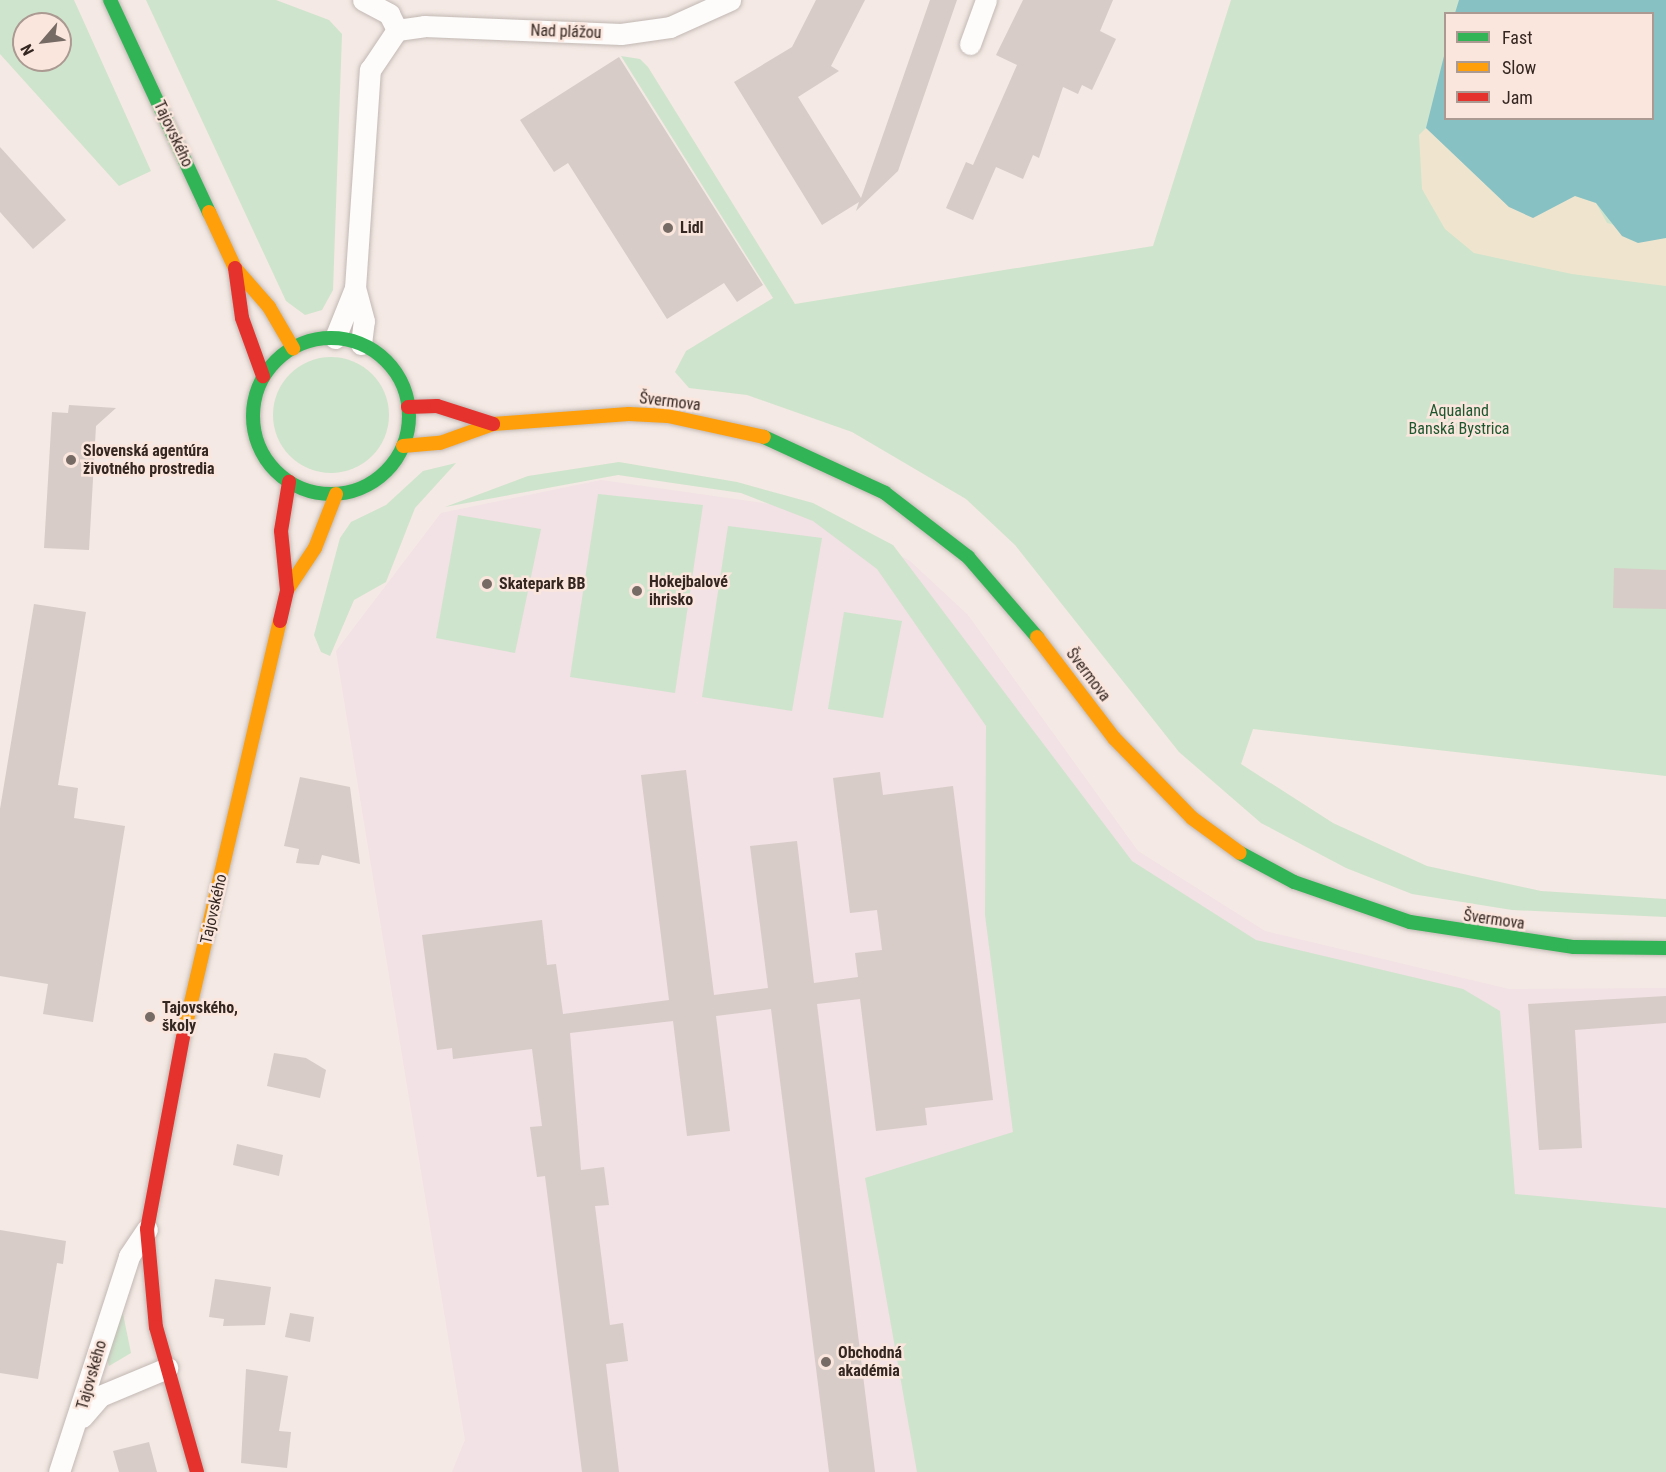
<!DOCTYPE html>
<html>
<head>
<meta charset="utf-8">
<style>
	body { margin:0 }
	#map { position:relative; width:1666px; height:1472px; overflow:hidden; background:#f4e9e4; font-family:"Roboto Condensed",sans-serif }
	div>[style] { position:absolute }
	.education>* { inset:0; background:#f2e1e5 }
	.green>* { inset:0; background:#cfe4cc }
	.round { border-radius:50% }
	.sand>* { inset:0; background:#efe5ce }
	.water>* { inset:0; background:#88c1c4 }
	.building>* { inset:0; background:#d7ccc7 }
	.roads { filter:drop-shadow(0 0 2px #c2b8b3) drop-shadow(0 0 2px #c2b8b3) }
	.street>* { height:21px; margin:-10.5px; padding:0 10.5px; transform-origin:10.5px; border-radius:10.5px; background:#fdfcfb }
	.fast>* { height:14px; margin:-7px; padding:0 7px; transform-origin:7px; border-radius:7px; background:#30b455 }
	.fast>.ring { margin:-7px; padding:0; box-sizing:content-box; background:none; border:14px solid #30b455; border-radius:50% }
	.slow>* { height:14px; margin:-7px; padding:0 7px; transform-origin:7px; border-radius:7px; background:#ff9f0a }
	.jam>* { height:14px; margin:-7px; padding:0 7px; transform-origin:7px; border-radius:7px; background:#e5322d }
	.dots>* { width:16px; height:16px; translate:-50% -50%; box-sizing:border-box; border:3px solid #fbe6dd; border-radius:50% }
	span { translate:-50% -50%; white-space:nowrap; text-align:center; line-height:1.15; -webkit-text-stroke:5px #fbe6dd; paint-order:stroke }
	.street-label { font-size:16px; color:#342721 }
	.poi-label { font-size:16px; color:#342721; font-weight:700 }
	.left { translate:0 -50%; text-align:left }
	.park-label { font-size:16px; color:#1c572f }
	.legend { position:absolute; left:1444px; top:12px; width:210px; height:108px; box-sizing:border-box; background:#fbe6dd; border:2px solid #ab9a92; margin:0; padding:8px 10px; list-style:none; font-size:18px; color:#342721 }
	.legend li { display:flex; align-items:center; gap:12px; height:30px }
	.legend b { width:30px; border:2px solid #ab9a92 }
	.north { position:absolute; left:12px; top:12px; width:60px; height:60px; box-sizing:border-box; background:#fbe6dd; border:2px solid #ab9a92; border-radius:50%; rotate:242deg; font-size:16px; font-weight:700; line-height:24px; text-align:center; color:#342721 }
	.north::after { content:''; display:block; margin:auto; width:21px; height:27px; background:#776b65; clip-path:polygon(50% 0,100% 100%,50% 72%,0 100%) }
</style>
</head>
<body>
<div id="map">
	<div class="education">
		<div style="clip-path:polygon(601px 480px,819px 511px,910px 561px,968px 615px,1138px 851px,1265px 931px,1509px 989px,1666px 988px,1666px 1472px,452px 1472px,465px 1440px,336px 651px,441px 513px)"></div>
	</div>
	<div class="green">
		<div style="clip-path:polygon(evenodd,0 0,74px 0,151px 171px,119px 186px,0 54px,0 0,24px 24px,60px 24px,60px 60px,24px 60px,24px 24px)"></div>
		<div style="clip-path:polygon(146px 0,276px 0,329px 20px,342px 34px,333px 290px,322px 310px,305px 315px,286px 301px)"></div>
		<div style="clip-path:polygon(evenodd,1231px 0,1666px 0,1666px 776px,1253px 729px,1241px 764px,1333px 823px,1427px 866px,1541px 891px,1666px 899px,1666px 917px,1512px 910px,1412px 894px,1346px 868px,1261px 823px,1179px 752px,1015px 545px,966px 499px,852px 432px,747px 395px,689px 388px,675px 372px,686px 351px,773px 298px,621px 56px,640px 59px,648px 67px,795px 304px,1153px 246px,1231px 0,1446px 14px,1652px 14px,1652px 118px,1446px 118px,1446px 14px)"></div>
		<div class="round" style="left:273px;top:357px;width:116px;height:116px"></div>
		<div style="clip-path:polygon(619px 462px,737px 482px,813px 503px,893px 545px,1132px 861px,1256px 940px,1463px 989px,1500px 1011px,1515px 1194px,1666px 1208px,1666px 1472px,917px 1472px,865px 1178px,1013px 1132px,985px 915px,986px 726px,877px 569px,813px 521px,741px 493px,618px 475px,445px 507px,528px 476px)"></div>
		<div style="clip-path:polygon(456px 463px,415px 508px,386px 582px,354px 600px,330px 656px,321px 652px,314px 635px,340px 538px,351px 522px,386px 505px,423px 471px)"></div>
		<div style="clip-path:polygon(598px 494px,703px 505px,675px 693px,570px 677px)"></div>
		<div style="clip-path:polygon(458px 515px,541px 529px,515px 653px,436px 638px)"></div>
		<div style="clip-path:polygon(728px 526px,822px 538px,792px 711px,702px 697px)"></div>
		<div style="clip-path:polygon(844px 612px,902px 621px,883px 718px,828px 709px)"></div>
		<div style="clip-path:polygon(122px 1309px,131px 1353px,109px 1366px,107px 1359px)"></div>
	</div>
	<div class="sand">
		<div style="clip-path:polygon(1426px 128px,1509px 207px,1575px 196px,1596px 203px,1607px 223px,1666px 238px,1666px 286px,1572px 274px,1474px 253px,1445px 229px,1422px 189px,1419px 135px)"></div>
	</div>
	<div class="water">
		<div style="clip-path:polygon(1459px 0,1666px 0,1666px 238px,1638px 243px,1622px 236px,1596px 203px,1575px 196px,1533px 218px,1509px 207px,1426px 128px,1445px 52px,1446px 118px,1652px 118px,1652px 14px,1455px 13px)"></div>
	</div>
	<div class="building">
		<div style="clip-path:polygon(816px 0,865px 0,831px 66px,839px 71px,798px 97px,861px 198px,930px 0,957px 0,898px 171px,856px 211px,859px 202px,822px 225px,734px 82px,792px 47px)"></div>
		<div style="clip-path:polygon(1023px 0,1113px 0,1100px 31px,1116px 39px,1092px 90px,1082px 85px,1078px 94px,1063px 87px,1039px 158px,1033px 155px,1023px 179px,996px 167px,973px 220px,946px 208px,966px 162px,973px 165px,1017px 65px,996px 55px)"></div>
		<div style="clip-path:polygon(619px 57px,763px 285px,737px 302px,724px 283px,667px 319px,568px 163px,554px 172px,520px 120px)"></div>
		<div style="clip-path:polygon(0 147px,66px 220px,33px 249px,0 212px)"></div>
		<div style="clip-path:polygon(69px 405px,116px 408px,96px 426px,89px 550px,44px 548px,52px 412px,68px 413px)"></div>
		<div style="clip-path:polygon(1614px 568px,1666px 570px,1666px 609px,1613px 608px)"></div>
		<div style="clip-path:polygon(34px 604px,86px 612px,58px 785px,78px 788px,74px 818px,125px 826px,93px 1022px,43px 1014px,48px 984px,0 976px,0 809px)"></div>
		<div style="clip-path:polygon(686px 770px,714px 995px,768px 988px,750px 846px,797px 841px,814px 983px,858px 977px,855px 953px,882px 950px,877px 910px,850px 913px,833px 778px,880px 772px,883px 795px,953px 786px,993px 1100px,925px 1108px,927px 1125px,876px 1131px,860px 999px,817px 1004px,875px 1472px,829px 1472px,771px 1009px,716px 1016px,730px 1131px,687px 1136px,673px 1021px,570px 1033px,581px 1170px,604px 1167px,609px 1205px,595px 1206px,610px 1325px,623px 1323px,628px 1361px,606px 1364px,619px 1472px,582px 1472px,545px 1176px,537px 1177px,530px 1127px,542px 1126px,532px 1049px,453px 1059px,452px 1048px,437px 1050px,422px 935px,542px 920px,547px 965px,556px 964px,563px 1014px,669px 1000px,641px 775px)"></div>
		<div style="clip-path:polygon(300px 777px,350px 787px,360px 864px,322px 855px,319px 865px,296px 863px,299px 849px,284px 846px)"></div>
		<div style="clip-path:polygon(1666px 996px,1666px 1023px,1575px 1030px,1582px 1148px,1539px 1150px,1528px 1004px)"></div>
		<div style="clip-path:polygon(274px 1053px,306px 1058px,326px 1070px,320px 1098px,267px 1086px)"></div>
		<div style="clip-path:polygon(237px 1144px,283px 1155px,279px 1176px,233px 1165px)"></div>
		<div style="clip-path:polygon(0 1230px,66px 1241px,63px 1264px,57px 1263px,38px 1379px,0 1373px)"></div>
		<div style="clip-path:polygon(215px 1279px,271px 1287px,265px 1325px,223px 1326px,224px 1319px,209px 1317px)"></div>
		<div style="clip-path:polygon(290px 1313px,314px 1317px,310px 1342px,285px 1337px)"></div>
		<div style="clip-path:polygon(246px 1369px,288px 1376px,279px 1431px,291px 1432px,287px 1468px,241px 1463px)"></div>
		<div style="clip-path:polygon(149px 1442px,157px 1472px,119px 1472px,113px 1451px)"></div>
	</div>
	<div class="roads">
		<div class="street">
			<div style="left:363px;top:0;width:30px;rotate:28deg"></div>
			<div style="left:389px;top:14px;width:18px;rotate:63deg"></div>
			<div style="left:970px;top:44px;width:47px;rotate:-70deg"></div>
			<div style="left:335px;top:338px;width:54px;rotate:-68.2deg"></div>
			<div style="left:361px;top:344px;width:23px;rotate:-83deg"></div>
			<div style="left:364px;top:321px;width:34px;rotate:-105deg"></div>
			<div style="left:355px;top:288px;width:219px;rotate:-86.1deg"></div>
			<div style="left:370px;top:70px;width:48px;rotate:-56deg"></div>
			<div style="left:397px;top:30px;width:27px;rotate:-8deg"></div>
			<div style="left:424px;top:26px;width:197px;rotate:2.3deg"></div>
			<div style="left:621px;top:34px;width:49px;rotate:-8.1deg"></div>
			<div style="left:670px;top:27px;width:66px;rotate:-24.2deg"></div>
			<div style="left:82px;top:1417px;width:28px;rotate:-49deg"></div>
			<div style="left:100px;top:1396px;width:73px;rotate:-22.7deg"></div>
			<div style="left:59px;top:1472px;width:227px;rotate:-72deg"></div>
			<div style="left:129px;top:1256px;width:32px;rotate:-56deg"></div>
		</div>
		<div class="fast">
			<div style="left:110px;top:0;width:234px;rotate:65deg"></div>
			<div class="ring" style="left:253px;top:338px;width:142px;height:142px"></div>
			<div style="left:764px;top:437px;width:133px;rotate:24.8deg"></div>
			<div style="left:885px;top:493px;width:105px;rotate:37.6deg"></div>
			<div style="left:968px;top:557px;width:106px;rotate:49.2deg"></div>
			<div style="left:1240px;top:853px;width:61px;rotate:28.2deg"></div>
			<div style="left:1294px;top:882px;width:123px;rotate:19deg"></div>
			<div style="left:1410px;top:922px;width:166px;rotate:8.7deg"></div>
			<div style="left:1574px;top:947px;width:92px;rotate:0.6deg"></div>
		</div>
		<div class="slow">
			<div style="left:209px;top:212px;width:62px;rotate:65.1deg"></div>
			<div style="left:235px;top:268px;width:52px;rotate:48.9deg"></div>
			<div style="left:269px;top:307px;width:48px;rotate:59.7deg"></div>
			<div style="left:403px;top:446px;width:37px;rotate:-5deg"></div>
			<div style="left:440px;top:443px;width:56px;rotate:-19.7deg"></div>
			<div style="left:493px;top:424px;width:136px;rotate:-4.2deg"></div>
			<div style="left:629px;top:414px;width:39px;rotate:3deg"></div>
			<div style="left:668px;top:416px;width:98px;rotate:12.3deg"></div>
			<div style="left:287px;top:590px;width:50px;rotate:-56.3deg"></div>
			<div style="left:315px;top:548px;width:58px;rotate:-68.7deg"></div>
			<div style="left:1037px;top:637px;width:127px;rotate:52.7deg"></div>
			<div style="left:1114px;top:738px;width:112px;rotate:45.7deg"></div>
			<div style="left:1192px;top:818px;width:59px;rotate:36.1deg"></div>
			<div style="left:183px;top:1037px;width:427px;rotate:-76.9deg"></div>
		</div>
		<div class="jam">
			<div style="left:235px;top:268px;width:50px;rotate:82deg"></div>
			<div style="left:242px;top:318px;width:62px;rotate:70.1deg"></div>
			<div style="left:408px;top:407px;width:29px;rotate:-2deg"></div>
			<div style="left:437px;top:406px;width:59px;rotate:17.8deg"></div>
			<div style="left:280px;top:621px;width:32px;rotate:-77deg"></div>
			<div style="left:287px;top:590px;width:59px;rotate:-95.8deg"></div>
			<div style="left:281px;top:531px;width:50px;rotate:-80.7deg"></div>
			<div style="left:183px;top:1037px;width:195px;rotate:100.6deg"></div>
			<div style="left:147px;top:1229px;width:98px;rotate:84.8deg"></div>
			<div style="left:156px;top:1327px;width:151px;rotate:74.2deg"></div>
		</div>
	</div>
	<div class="dots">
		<div style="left:668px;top:228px;background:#776b65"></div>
		<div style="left:71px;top:460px;background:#776b65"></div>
		<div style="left:487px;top:584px;background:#776b65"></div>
		<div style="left:637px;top:591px;background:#776b65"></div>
		<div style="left:150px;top:1017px;background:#776b65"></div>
		<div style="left:826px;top:1362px;background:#776b65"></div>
	</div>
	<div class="street-label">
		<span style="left:566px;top:32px;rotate:2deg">Nad plážou</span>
		<span style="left:173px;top:134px;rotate:65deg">Tajovského</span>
		<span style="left:670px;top:402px;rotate:7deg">Švermova</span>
		<span style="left:1088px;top:675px;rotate:53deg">Švermova</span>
		<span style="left:214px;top:909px;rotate:-77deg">Tajovského</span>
		<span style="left:1494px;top:920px;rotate:8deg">Švermova</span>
		<span style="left:92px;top:1375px;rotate:-74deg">Tajovského</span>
	</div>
	<div class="poi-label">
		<span class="left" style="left:680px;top:228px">Lidl</span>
		<span class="left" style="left:83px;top:460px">Slovenská agentúra<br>životného prostredia</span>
		<span class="left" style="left:649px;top:591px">Hokejbalové<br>ihrisko</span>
		<span class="left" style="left:499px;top:584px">Skatepark BB</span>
		<span class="left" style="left:162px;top:1017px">Tajovského,<br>školy</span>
		<span class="left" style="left:838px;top:1362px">Obchodná<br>akadémia</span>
	</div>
	<div class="park-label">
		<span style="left:1459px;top:420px">Aqualand<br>Banská Bystrica</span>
	</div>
	<ul class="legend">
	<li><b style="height:8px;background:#30b455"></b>Fast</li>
	<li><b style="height:8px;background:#ff9f0a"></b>Slow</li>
	<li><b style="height:8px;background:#e5322d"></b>Jam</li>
	</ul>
	<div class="north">N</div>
</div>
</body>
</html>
